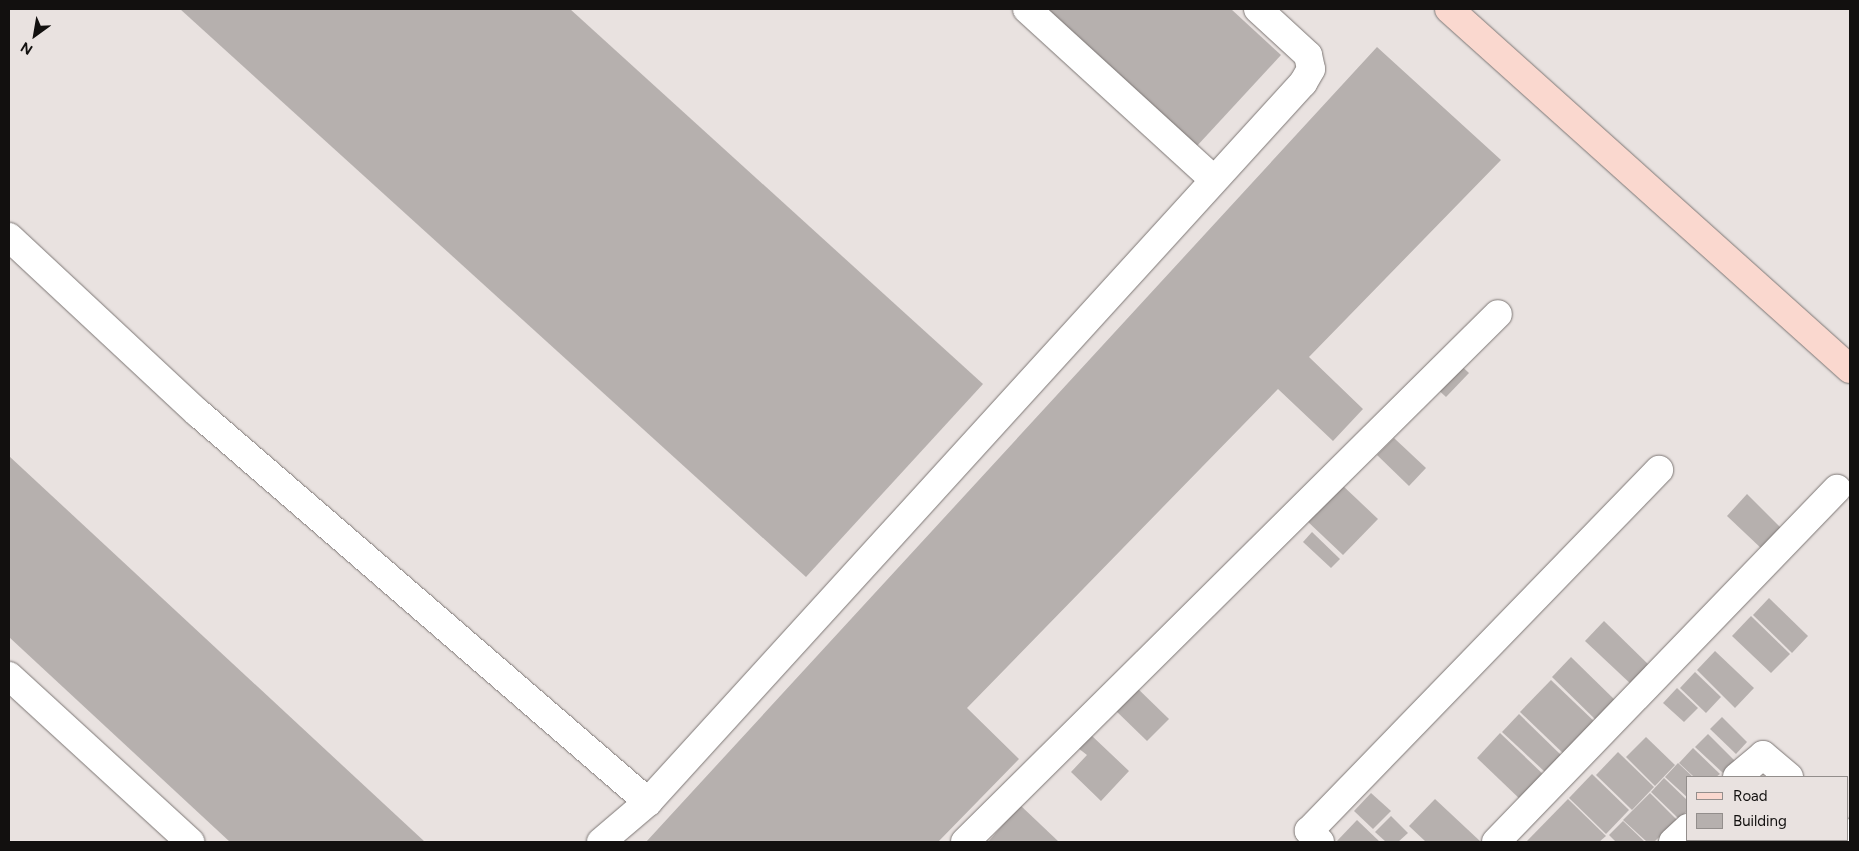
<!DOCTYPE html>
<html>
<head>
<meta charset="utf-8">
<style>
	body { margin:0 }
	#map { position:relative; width:1859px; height:851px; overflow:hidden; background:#e9e2e0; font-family:Figtree,sans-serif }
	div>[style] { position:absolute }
	.building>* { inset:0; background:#b6b0ae }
	.roads { filter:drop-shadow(0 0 1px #7c7674) drop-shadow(0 0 1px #7c7674) }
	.minor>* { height:28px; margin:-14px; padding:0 14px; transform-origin:14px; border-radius:14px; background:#fff }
	.major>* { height:28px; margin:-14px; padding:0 14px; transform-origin:14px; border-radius:14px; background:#fad8cf }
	span { translate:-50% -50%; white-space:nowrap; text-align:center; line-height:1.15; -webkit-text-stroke:5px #e9e2e0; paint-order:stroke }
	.frame { position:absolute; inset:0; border:10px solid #12100f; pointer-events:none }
	.legend { position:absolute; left:1686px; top:776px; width:162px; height:65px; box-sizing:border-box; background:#e9e2e0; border:1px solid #938e8c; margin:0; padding:6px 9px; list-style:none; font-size:15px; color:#12100f }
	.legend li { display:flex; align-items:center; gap:10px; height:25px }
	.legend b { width:25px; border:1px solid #938e8c }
	.north { position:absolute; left:10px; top:10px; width:50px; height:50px; -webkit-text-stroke:4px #e9e2e0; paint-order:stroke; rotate:212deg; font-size:14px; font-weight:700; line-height:20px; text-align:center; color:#12100f }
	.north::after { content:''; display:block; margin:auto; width:18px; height:22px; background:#12100f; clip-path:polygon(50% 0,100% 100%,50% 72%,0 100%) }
</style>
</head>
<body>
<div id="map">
	<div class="building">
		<div style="clip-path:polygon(180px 9px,570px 9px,983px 384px,806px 577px)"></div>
		<div style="clip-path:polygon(1047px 9px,1231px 9px,1281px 55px,1196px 147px)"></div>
		<div style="clip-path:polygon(1377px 47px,1501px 160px,1309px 357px,1363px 409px,1333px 441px,1278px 389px,967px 708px,1019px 759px,938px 842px,646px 842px)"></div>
		<div style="clip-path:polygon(1456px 361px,1469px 373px,1446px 397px,1433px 385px)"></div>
		<div style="clip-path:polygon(1394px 438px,1426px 468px,1409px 486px,1377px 455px)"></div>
		<div style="clip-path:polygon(9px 456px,425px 842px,230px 842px,9px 637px)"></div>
		<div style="clip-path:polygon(1341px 484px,1378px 519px,1343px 555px,1306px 520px)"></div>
		<div style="clip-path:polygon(1747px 494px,1783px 530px,1763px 550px,1727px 516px)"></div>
		<div style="clip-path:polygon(1312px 532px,1340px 559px,1331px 568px,1303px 542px)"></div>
		<div style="clip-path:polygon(1769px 598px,1808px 636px,1792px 653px,1753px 615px)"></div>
		<div style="clip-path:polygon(1751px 616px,1790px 654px,1771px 673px,1732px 636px)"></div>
		<div style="clip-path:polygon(1604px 621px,1651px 667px,1633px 686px,1585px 641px)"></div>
		<div style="clip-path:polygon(1715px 651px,1754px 688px,1735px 708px,1697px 670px)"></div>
		<div style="clip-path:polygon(1571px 657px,1619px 704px,1600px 724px,1552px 677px)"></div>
		<div style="clip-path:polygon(1695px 672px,1721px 697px,1706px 713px,1680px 688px)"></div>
		<div style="clip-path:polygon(1551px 680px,1597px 724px,1566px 756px,1520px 712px)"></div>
		<div style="clip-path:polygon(1133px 684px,1169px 719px,1147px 741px,1112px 707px)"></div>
		<div style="clip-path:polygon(1677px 688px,1698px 708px,1684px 722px,1663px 703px)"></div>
		<div style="clip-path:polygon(1519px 714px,1561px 755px,1545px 772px,1502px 732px)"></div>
		<div style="clip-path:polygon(1722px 717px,1747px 742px,1736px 754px,1710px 729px)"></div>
		<div style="clip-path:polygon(1500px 733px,1546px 777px,1523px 802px,1477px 758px)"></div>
		<div style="clip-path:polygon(1708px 734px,1735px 761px,1723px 773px,1695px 747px)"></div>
		<div style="clip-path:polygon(1091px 735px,1129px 771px,1101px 801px,1071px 772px,1087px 755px,1078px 748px)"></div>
		<div style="clip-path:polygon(1646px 737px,1675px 765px,1655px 786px,1626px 757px)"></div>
		<div style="clip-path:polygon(1693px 748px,1720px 774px,1716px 777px,1694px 777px,1679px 763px)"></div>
		<div style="clip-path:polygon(1618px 752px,1654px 787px,1632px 810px,1596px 775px)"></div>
		<div style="clip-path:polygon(1678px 763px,1693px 777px,1688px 777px,1688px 798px,1665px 777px)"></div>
		<div style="clip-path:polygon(1592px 774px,1629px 810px,1606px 834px,1569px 798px)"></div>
		<div style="clip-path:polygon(1664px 778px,1688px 801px,1688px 810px,1679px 819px,1651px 792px)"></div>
		<div style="clip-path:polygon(1371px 793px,1391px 811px,1373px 829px,1354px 811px)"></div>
		<div style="clip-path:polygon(1650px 793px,1677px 820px,1654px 842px,1647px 842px,1623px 820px)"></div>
		<div style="clip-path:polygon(1435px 799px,1481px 842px,1426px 842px,1409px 826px)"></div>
		<div style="clip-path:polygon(1568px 799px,1606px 836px,1599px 842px,1526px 842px)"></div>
		<div style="clip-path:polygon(1020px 805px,1059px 842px,988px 842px)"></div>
		<div style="clip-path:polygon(1391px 816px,1408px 833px,1398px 842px,1386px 842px,1375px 832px)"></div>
		<div style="clip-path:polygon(1357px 820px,1380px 842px,1336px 842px)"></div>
		<div style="clip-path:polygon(1623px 821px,1645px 842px,1616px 842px,1609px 835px)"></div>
		<div style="clip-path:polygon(1698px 840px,1739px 840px,1737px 842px)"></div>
		<div style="clip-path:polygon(1758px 840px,1785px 840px,1787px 842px,1761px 842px)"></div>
	</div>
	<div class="roads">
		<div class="minor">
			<div style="left:1027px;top:9px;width:253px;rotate:42.4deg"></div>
			<div style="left:9px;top:237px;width:258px;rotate:43deg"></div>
			<div style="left:198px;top:413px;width:595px;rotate:40.84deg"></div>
			<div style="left:9px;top:676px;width:246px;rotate:42.5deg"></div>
			<div style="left:1737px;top:777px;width:34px;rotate:-40deg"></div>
			<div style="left:1763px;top:755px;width:34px;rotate:40deg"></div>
			<div style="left:1848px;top:833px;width:4px;rotate:56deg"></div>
			<div style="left:601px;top:842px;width:62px;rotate:-40.4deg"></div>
			<div style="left:648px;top:802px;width:973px;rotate:-47.67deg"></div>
			<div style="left:1303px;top:83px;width:16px;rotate:-60deg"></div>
			<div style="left:1311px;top:69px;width:14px;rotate:-102deg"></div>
			<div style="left:1308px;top:55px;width:68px;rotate:-137.4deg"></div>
			<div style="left:965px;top:842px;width:750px;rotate:-44.73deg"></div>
			<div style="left:1320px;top:842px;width:16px;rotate:-135deg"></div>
			<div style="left:1309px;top:831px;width:503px;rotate:-45.89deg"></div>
			<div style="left:1496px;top:842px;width:491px;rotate:-46deg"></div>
			<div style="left:1673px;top:842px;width:21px;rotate:-43deg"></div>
			<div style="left:1808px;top:842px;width:4px;rotate:-34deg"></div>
		</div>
		<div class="major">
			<div style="left:1449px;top:9px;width:539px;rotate:41.92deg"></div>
		</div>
	</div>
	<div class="frame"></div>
	<ul class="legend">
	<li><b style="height:6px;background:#fad8cf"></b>Road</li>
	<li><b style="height:14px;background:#b6b0ae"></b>Building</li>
	</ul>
	<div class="north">N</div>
</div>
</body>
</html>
